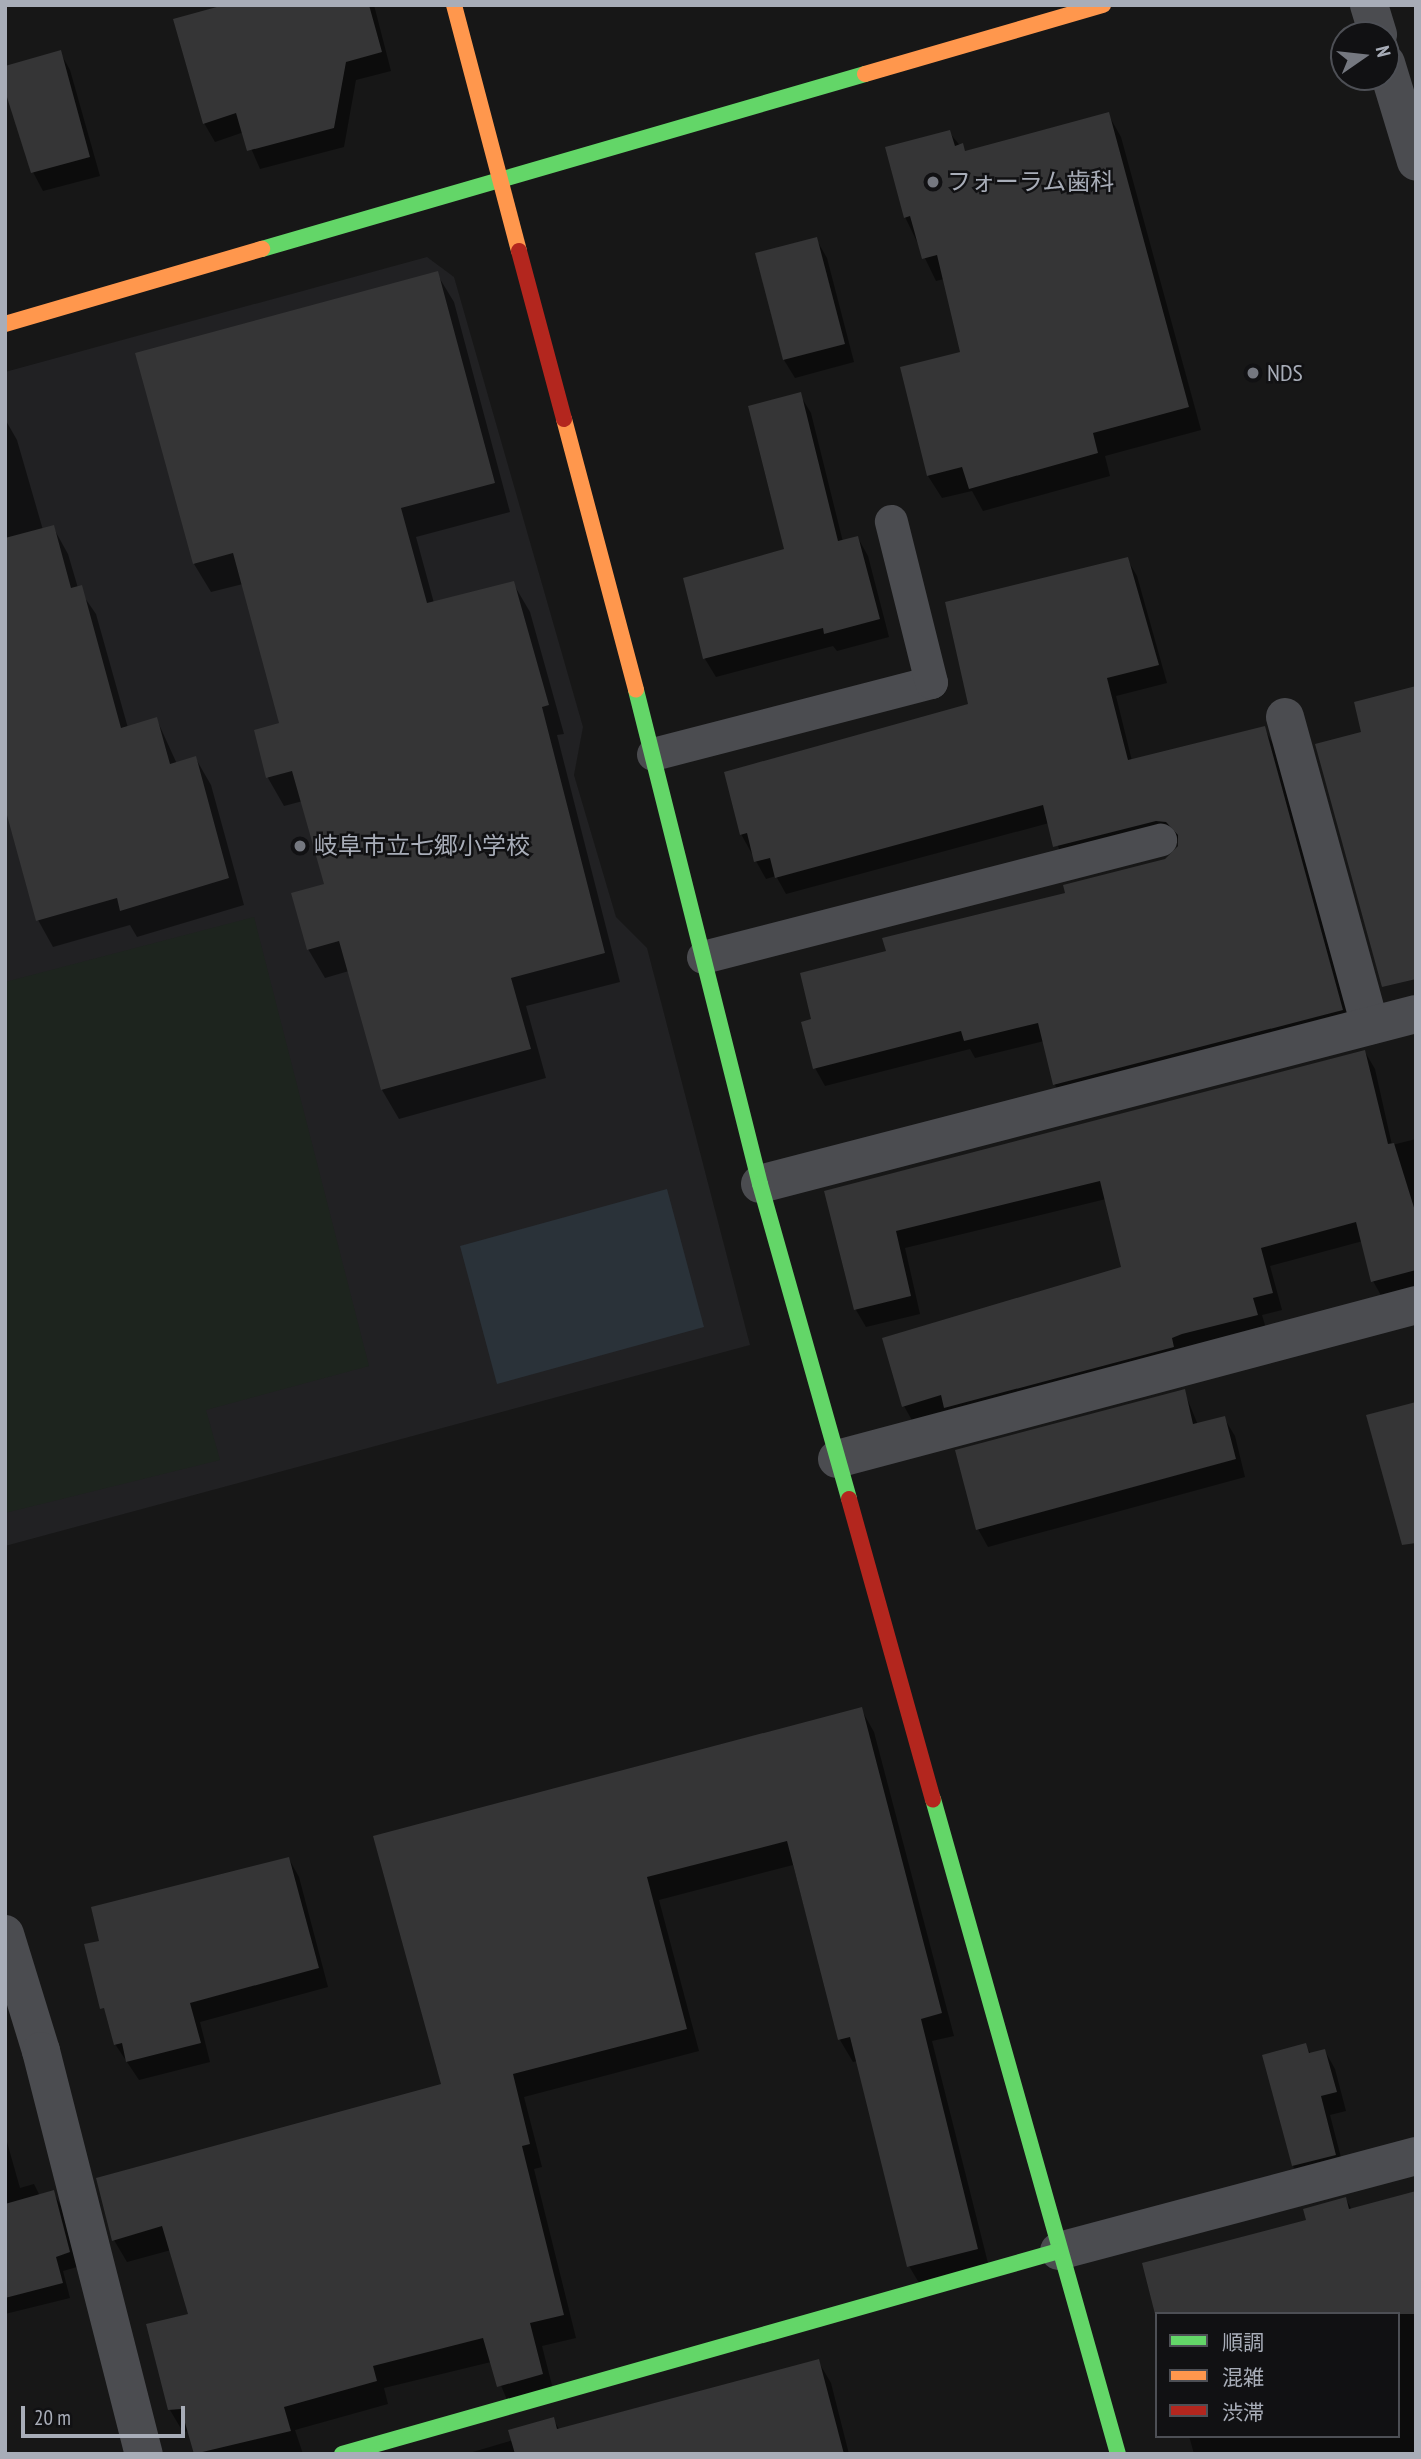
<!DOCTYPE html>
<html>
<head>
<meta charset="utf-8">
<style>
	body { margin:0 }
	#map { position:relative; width:1421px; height:2459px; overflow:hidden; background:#171717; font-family:"PT Sans Narrow","Noto Sans JP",sans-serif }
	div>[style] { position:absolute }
	.built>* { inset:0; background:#212123 }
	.green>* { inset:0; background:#1d241e }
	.water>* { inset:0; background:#2a3239 }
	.shadow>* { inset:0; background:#0007 }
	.building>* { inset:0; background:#353536 }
	.lane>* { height:33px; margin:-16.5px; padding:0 16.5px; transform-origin:16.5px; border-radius:16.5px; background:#4b4c50 }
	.street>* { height:38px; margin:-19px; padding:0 19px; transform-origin:19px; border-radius:19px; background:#4b4c50 }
	.fast>* { height:16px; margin:-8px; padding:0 8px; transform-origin:8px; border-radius:8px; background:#63d668 }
	.slow>* { height:16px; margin:-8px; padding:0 8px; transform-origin:8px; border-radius:8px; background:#ff974d }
	.jam>* { height:16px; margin:-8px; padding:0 8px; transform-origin:8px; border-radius:8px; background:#b3261e }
	.dots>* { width:19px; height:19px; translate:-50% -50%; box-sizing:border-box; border:4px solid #111113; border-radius:50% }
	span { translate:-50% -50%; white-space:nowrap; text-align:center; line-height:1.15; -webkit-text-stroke:5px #111113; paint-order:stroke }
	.poi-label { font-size:24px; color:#a8adb8 }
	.left { translate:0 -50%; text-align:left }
	.frame { position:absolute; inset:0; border:7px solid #a8adb8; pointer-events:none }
	.legend { position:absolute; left:1155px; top:2312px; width:245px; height:126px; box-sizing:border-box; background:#111113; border:2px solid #4d4f55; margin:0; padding:9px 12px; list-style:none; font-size:21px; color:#a8adb8 }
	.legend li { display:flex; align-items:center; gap:14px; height:35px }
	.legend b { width:35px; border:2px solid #4d4f55 }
	.north { position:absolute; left:1330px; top:21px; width:70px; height:70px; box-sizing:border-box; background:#111113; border:2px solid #4d4f55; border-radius:50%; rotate:76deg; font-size:19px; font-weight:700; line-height:28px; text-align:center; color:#a8adb8 }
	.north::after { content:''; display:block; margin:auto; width:24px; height:32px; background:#757880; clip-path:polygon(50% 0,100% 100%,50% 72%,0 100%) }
	.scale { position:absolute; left:21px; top:2406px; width:164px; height:32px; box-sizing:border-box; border:4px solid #a8adb8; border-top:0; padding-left:9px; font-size:21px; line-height:24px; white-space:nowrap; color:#a8adb8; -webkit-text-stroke:5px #111113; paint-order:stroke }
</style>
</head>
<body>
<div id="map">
	<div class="built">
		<div style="clip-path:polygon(427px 257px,454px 277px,583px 727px,574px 775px,616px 917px,647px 948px,750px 1345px,5px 1546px,5px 372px)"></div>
	</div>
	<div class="green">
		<div style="clip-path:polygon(254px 917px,369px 1366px,206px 1410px,220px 1460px,5px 1513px,5px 982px)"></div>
	</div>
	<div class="water">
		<div style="clip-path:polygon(667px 1189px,704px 1327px,497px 1384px,460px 1246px)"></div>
	</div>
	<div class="shadow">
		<div style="clip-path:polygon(231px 5px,374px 5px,391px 71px,356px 80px,344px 147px,260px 169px,244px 132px,215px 142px,204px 123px)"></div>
		<div style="clip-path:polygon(60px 52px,70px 70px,100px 176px,43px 191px,33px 172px)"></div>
		<div style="clip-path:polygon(1108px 114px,1121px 137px,1201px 430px,1105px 456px,1110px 476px,983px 511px,972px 491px,942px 498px,928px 476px,962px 354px,944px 279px,936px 281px,905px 217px,949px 132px,966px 153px)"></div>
		<div style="clip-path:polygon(816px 239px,827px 258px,854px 362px,795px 378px,784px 360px,757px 254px)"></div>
		<div style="clip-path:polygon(437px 274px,454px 302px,510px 512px,416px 537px,434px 603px,513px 583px,530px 612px,564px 734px,557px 735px,620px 982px,526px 1006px,546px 1078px,399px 1119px,382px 1090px,349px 971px,325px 978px,308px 949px,326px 885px,303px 801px,284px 806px,268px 778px,256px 731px,282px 724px,243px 584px,211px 592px,194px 564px)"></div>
		<div style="clip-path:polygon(800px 395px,811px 413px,843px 542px,858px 538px,868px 556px,889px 637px,837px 651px,833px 646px,716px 677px,705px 659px,685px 579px,786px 550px)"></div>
		<div style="clip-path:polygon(5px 419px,17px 440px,43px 530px,53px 527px,68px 554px,78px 588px,96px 614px,128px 728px,157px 720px,177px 764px,196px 759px,211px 785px,244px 905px,137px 937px,130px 925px,53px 947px,38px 920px,5px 801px)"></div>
		<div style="clip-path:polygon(1127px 559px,1137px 576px,1167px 683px,1116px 696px,1132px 761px,1264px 728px,1274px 746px,1352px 1028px,1065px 1102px,1055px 1085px,1044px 1041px,975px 1058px,970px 1049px,825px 1086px,815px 1068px,813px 1021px,888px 952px,1165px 860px,1175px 854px,1179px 842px,1167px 838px,1065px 864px,1049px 823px,786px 894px,776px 876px,766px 879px,741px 834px,970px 705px)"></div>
		<div style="clip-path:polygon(1365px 1052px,1375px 1069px,1392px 1145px,1416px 1139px,1416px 1290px,1383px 1299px,1373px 1281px,1363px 1241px,1270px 1266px,1282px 1310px,1262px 1315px,1267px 1332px,914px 1424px,904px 1406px,1123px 1268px,1106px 1199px,905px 1248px,920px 1314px,866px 1327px,856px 1310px,826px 1192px)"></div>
		<div style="clip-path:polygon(1184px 1391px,1198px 1425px,1224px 1418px,1235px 1436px,1245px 1477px,988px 1547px,978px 1529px)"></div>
		<div style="clip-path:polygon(861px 1709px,874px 1732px,954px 2036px,932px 2041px,990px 2271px,922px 2288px,909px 2266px,857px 2061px,853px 2062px,840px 2040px,793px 1865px,659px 1900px,699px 2051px,524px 2097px,542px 2167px,534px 2169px,576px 2338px,542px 2346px,555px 2397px,511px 2409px,491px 2362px,384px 2388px,388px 2404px,295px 2430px,303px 2454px,199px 2454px,191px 2431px,183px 2432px,170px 2410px,190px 2315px,171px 2250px,127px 2262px,114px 2240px,443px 2085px,375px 1837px)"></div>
		<div style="clip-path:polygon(289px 1859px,299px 1877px,328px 1987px,200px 2022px,210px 2062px,139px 2080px,115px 2044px,101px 1942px)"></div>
		<div style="clip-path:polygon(1305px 2045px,1311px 2054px,1325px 2051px,1335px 2069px,1346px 2111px,1330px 2115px,1345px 2173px,1304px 2184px,1293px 2166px,1264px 2056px)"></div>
		<div style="clip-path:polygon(5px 2135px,20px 2188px,34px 2184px,40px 2196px,53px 2192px,61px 2206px,77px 2267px,63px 2271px,70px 2298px,5px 2314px)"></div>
		<div style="clip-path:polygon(1416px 2193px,1416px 2454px,1194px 2454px,1189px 2436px,1398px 2436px,1398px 2314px,1308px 2221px,1346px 2199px,1352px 2210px)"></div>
		<div style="clip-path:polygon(818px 2361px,831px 2383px,849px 2454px,466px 2454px,513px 2440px,553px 2419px,559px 2429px)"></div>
	</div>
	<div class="building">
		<div style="clip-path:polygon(224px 5px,369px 5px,382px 52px,346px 62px,334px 128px,247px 151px,236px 113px,203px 124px,173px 19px)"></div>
		<div style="clip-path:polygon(61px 50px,90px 157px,31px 173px,5px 91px,5px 66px)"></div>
		<div style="clip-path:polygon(1109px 112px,1189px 407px,1093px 433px,1098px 453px,969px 489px,962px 467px,927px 476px,900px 367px,960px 352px,937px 255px,922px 259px,910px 216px,904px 218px,885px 147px,950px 130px,955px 146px,963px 143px,965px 151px)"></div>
		<div style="clip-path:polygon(817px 237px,845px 344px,783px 360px,755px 253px)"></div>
		<div style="clip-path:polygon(438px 271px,495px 483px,401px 508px,427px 603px,514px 581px,549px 705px,542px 707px,605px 953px,511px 978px,531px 1049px,381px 1090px,339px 941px,307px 950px,291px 893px,324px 884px,292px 771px,266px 778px,254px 730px,279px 723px,233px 553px,193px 564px,135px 353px)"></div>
		<div style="clip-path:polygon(801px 392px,838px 541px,858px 536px,880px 619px,824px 634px,823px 628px,703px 659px,683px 578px,784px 549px,748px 406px)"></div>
		<div style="clip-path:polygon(54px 525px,71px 588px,82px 585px,121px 728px,157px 717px,170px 764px,196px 756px,229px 878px,120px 911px,117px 898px,36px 921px,5px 808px,5px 538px)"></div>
		<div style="clip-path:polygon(1128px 557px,1159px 665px,1107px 678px,1128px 760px,1265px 726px,1343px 1010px,1053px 1085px,1038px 1023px,964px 1041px,961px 1031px,813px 1069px,801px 1022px,811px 1019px,800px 973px,886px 951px,882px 938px,1065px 893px,1063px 885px,1165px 859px,1178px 846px,1178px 835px,1166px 822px,1156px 821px,1053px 847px,1043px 805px,775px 878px,770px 858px,754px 862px,747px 833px,740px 835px,724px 772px,968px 704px,945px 602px)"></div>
		<div style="clip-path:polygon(1416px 686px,1416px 979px,1382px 987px,1315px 744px,1361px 732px,1354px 702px)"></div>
		<div style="clip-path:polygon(1365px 1050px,1388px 1144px,1394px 1143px,1416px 1214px,1416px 1270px,1371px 1282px,1356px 1222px,1261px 1248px,1273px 1293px,1253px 1298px,1258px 1315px,1182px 1334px,1172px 1338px,1174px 1347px,944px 1408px,941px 1395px,902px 1407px,882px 1338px,1121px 1267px,1100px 1181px,896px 1231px,911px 1296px,854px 1310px,824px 1191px)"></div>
		<div style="clip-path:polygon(1185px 1389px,1193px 1424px,1225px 1416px,1236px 1459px,976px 1530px,955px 1450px)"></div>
		<div style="clip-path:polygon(1416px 1402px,1416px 1543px,1402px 1545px,1366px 1415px)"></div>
		<div style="clip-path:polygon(862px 1707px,942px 2013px,921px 2019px,978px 2249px,907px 2267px,850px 2037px,838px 2040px,787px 1841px,647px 1877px,687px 2029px,513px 2074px,530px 2144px,522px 2146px,564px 2315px,530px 2323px,543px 2374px,497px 2387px,483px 2338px,373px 2366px,377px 2381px,284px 2407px,291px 2431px,194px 2454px,181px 2409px,168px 2410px,146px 2324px,188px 2314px,162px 2226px,112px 2241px,96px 2178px,441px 2084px,373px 1836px)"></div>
		<div style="clip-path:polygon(289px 1857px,319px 1968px,190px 2003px,201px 2043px,126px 2062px,122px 2043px,114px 2045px,104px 2008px,100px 2009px,84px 1944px,99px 1941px,91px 1907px)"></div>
		<div style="clip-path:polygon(1306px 2043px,1309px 2053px,1325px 2049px,1337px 2092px,1321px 2096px,1336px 2155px,1292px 2166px,1262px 2055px)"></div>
		<div style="clip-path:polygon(54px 2190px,70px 2252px,56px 2257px,63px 2283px,5px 2298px,5px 2204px)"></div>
		<div style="clip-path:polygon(1416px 2191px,1416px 2314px,1155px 2314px,1142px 2263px,1306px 2220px,1303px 2209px,1346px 2197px,1349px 2209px)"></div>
		<div style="clip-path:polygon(819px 2359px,844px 2454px,515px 2454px,508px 2430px,554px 2417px,557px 2429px)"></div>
	</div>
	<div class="lane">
		<div style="left:653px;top:754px;width:287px;rotate:-14.5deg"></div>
		<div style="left:931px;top:682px;width:166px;rotate:-104deg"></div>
		<div style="left:703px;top:957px;width:472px;rotate:-14.4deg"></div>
	</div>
	<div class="street">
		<div style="left:1369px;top:5px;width:31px;rotate:73deg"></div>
		<div style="left:1386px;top:63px;width:103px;rotate:73.1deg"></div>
		<div style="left:1285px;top:717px;width:320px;rotate:74.6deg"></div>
		<div style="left:760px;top:1184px;width:678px;rotate:-14.53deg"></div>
		<div style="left:837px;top:1459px;width:599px;rotate:-14.89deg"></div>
		<div style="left:5px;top:1934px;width:122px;rotate:72.9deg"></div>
		<div style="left:41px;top:2051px;width:416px;rotate:75.7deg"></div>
		<div style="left:1059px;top:2251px;width:369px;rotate:-14.9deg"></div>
	</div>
	<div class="fast">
		<div style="left:262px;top:249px;width:628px;rotate:-16.18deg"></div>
		<div style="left:636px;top:690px;width:509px;rotate:75.91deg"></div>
		<div style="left:760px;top:1184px;width:327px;rotate:74.2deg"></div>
		<div style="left:933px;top:1799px;width:681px;rotate:74.23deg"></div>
		<div style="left:342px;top:2454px;width:745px;rotate:-15.81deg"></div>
	</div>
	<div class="slow">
		<div style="left:454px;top:5px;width:254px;rotate:75.2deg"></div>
		<div style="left:865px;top:74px;width:248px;rotate:-16.2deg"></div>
		<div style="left:5px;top:324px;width:268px;rotate:-16.3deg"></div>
		<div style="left:564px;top:419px;width:280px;rotate:75.1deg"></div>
	</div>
	<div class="jam">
		<div style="left:519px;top:251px;width:174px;rotate:75deg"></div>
		<div style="left:849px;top:1499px;width:312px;rotate:74.4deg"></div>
	</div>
	<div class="dots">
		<div style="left:933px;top:182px;background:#757880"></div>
		<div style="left:1253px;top:373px;background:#757880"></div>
		<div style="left:300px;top:846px;background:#757880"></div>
	</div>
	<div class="poi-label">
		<span class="left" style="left:947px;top:182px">フォーラム歯科</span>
		<span class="left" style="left:1267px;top:373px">NDS</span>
		<span class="left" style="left:314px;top:846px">岐阜市立七郷小学校</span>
	</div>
	<div class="frame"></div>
	<ul class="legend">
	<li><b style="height:9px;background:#63d668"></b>順調</li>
	<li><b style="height:9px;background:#ff974d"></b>混雑</li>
	<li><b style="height:9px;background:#b3261e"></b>渋滞</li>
	</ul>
	<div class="north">N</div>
	<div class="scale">20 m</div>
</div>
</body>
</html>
